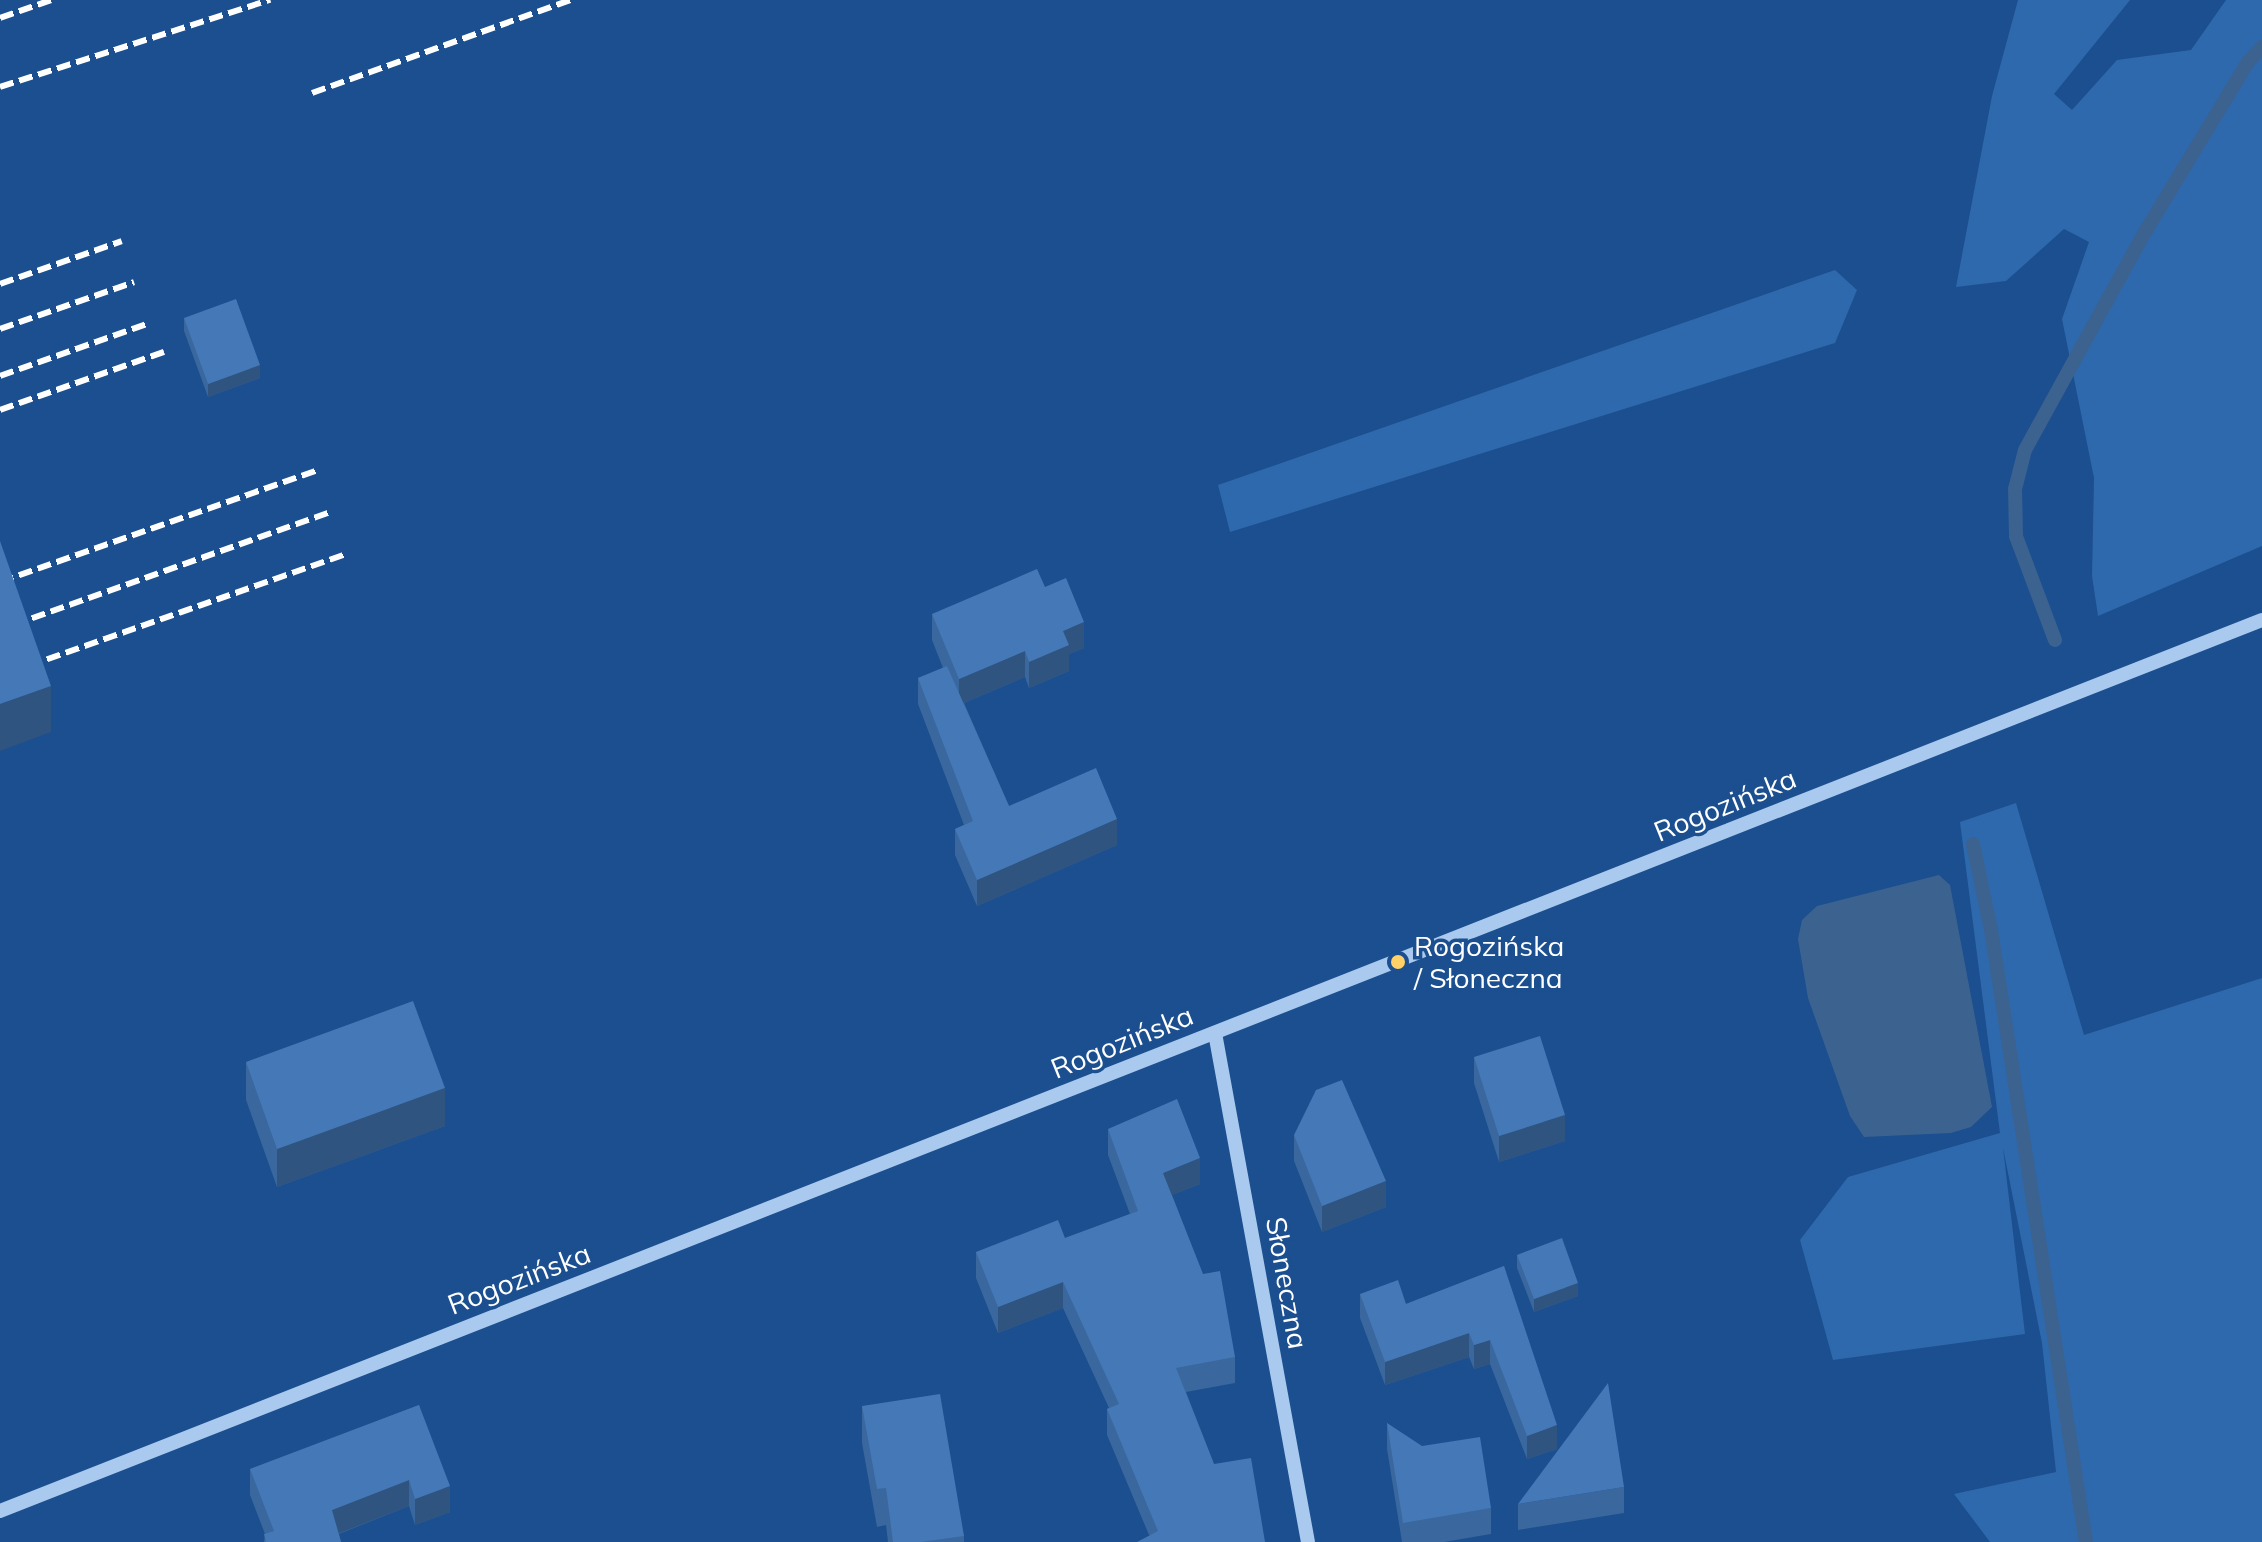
<!DOCTYPE html>
<html>
<head>
<meta charset="utf-8">
<style>
	body { margin:0 }
	#map { position:relative; width:2262px; height:1542px; overflow:hidden; background:#1b4f8f; font-family:Mulish,sans-serif }
	div>[style] { position:absolute }
	.green>* { inset:0; background:#2e69ad }
	.water>* { inset:0; background:#3c6290 }
	.stream>* { height:14px; margin:-7px; padding:0 7px; transform-origin:7px; border-radius:7px; background:#3c6290 }
	.minor>* { height:14px; margin:-7px; padding:0 7px; transform-origin:7px; border-radius:7px; background:#a9c9ee }
	.rail>* { height:6px; margin-top:-3px; transform-origin:0; background:repeating-linear-gradient(90deg,#fff 0 14px,transparent 0 20px) }
	.wall>* { inset:0; background:#3a679d }
	.shaded-wall>* { inset:0; background:#305480 }
	.building>* { inset:0; background:#4478b7 }
	.dots>* { width:22px; height:22px; translate:-50% -50%; box-sizing:border-box; border:4px solid #1b4f8f; border-radius:50% }
	span { translate:-50% -50%; white-space:nowrap; text-align:center; line-height:1.15; -webkit-text-stroke:7px #1b4f8f; paint-order:stroke }
	.street-label { font-size:28px; color:#fff }
	.poi-label { font-size:28px; color:#fff }
	.left { translate:0 -50%; text-align:left }
</style>
</head>
<body>
<div id="map">
	<div class="green">
		<div style="clip-path:polygon(2018px 0,2130px 0,2054px 94px,2072px 110px,2117px 60px,2191px 50px,2226px 0,2262px 0,2262px 546px,2098px 616px,2092px 576px,2094px 478px,2062px 319px,2089px 242px,2064px 229px,2006px 281px,1956px 287px,1992px 96px)"></div>
		<div style="clip-path:polygon(1835px 270px,1857px 290px,1835px 343px,1230px 532px,1218px 485px)"></div>
		<div style="clip-path:polygon(2016px 803px,2084px 1035px,2262px 978px,2262px 1542px,1990px 1542px,1954px 1494px,2056px 1472px,2042px 1343px,2003px 1148px,2025px 1334px,1833px 1360px,1800px 1240px,1848px 1177px,2000px 1133px,1960px 822px)"></div>
	</div>
	<div class="water">
		<div style="clip-path:polygon(1939px 875px,1950px 885px,1992px 1107px,1971px 1127px,1951px 1133px,1864px 1137px,1850px 1116px,1808px 998px,1798px 939px,1802px 920px,1817px 906px)"></div>
	</div>
	<div class="stream">
		<div style="left:2055px;top:640px;width:111px;rotate:-110.6deg"></div>
		<div style="left:2016px;top:536px;width:47px;rotate:-91.2deg"></div>
		<div style="left:2015px;top:489px;width:40px;rotate:-75.6deg"></div>
		<div style="left:2025px;top:450px;width:249px;rotate:-61.2deg"></div>
		<div style="left:2145px;top:232px;width:199px;rotate:-58.8deg"></div>
		<div style="left:2248px;top:62px;width:21px;rotate:-47deg"></div>
		<div style="left:1973px;top:844px;width:88px;rotate:78.2deg"></div>
		<div style="left:1991px;top:930px;width:619px;rotate:81.18deg"></div>
	</div>
	<div class="minor">
		<div style="left:1215px;top:1033px;width:517px;rotate:79.65deg"></div>
		<div style="left:0;top:1511px;width:2431px;rotate:-21.5deg"></div>
	</div>
	<div class="rail">
		<div style="left:0;top:18px;width:54px;rotate:-19.4deg"></div>
		<div style="left:0;top:87px;width:284px;rotate:-17.9deg"></div>
		<div style="left:312px;top:93px;width:275px;rotate:-19.8deg"></div>
		<div style="left:0;top:284px;width:129px;rotate:-19.4deg"></div>
		<div style="left:0;top:329px;width:142px;rotate:-19.3deg"></div>
		<div style="left:0;top:376px;width:159px;rotate:-19.5deg"></div>
		<div style="left:0;top:410px;width:174px;rotate:-19.5deg"></div>
		<div style="left:0;top:582px;width:335px;rotate:-19.4deg"></div>
		<div style="left:13px;top:625px;width:337px;rotate:-19.6deg"></div>
		<div style="left:28px;top:666px;width:335px;rotate:-19.4deg"></div>
	</div>
	<div class="wall">
		<div style="clip-path:polygon(184px 318px,260px 378px,208px 397px,184px 331px)"></div>
		<div style="clip-path:polygon(1045px 587px,1084px 648px,1069px 654px,1069px 671px,1029px 688px,1025px 677px,964px 703px,1009px 806px,1117px 845px,977px 906px,955px 855px,955px 829px,964px 825px,918px 704px,918px 678px,943px 668px,932px 640px,932px 614px)"></div>
		<div style="clip-path:polygon(1474px 1057px,1565px 1141px,1499px 1162px,1474px 1083px)"></div>
		<div style="clip-path:polygon(246px 1062px,445px 1126px,277px 1187px,246px 1100px)"></div>
		<div style="clip-path:polygon(1108px 1129px,1200px 1184px,1172px 1195px,1235px 1357px,1235px 1383px,1186px 1392px,1214px 1464px,1265px 1542px,1149px 1535px,1107px 1435px,1107px 1409px,1109px 1408px,1063px 1308px,998px 1333px,976px 1278px,976px 1252px,1065px 1238px,1130px 1214px,1108px 1155px)"></div>
		<div style="clip-path:polygon(1294px 1135px,1386px 1207px,1322px 1232px,1294px 1161px)"></div>
		<div style="clip-path:polygon(1517px 1255px,1578px 1296px,1534px 1312px,1517px 1268px)"></div>
		<div style="clip-path:polygon(1504px 1266px,1557px 1449px,1527px 1459px,1490px 1364px,1474px 1369px,1469px 1357px,1385px 1385px,1360px 1318px,1360px 1294px,1406px 1304px)"></div>
		<div style="clip-path:polygon(419px 1405px,450px 1512px,415px 1525px,409px 1506px,339px 1534px,341px 1542px,264px 1542px,265px 1534px,250px 1495px,250px 1469px)"></div>
		<div style="clip-path:polygon(862px 1406px,964px 1536px,964px 1542px,888px 1542px,886px 1525px,877px 1527px,862px 1443px)"></div>
		<div style="clip-path:polygon(1387px 1423px,1491px 1508px,1491px 1534px,1444px 1542px,1402px 1542px,1387px 1449px)"></div>
		<div style="clip-path:polygon(1624px 1487px,1624px 1513px,1518px 1530px,1518px 1504px)"></div>
	</div>
	<div class="shaded-wall">
		<div style="clip-path:polygon(260px 365px,260px 378px,208px 397px,208px 384px)"></div>
		<div style="clip-path:polygon(1084px 622px,1084px 648px,1069px 654px,1069px 671px,1029px 688px,1029px 662px,1063px 631px)"></div>
		<div style="clip-path:polygon(1025px 651px,1025px 677px,959px 705px,959px 679px)"></div>
		<div style="clip-path:polygon(51px 686px,51px 732px,0 751px,0 704px)"></div>
		<div style="clip-path:polygon(1117px 819px,1117px 845px,977px 906px,977px 880px)"></div>
		<div style="clip-path:polygon(445px 1088px,445px 1126px,277px 1187px,277px 1149px)"></div>
		<div style="clip-path:polygon(1565px 1115px,1565px 1141px,1499px 1162px,1499px 1136px)"></div>
		<div style="clip-path:polygon(1200px 1158px,1200px 1184px,1163px 1199px,1163px 1173px)"></div>
		<div style="clip-path:polygon(1386px 1181px,1386px 1207px,1322px 1232px,1322px 1206px)"></div>
		<div style="clip-path:polygon(1063px 1282px,1063px 1308px,998px 1333px,998px 1307px)"></div>
		<div style="clip-path:polygon(1578px 1283px,1578px 1296px,1534px 1312px,1534px 1299px)"></div>
		<div style="clip-path:polygon(1469px 1333px,1469px 1357px,1385px 1385px,1385px 1362px)"></div>
		<div style="clip-path:polygon(1490px 1340px,1490px 1364px,1474px 1369px,1474px 1345px)"></div>
		<div style="clip-path:polygon(1557px 1425px,1557px 1449px,1527px 1459px,1527px 1436px)"></div>
		<div style="clip-path:polygon(409px 1480px,409px 1506px,332px 1536px,332px 1510px)"></div>
		<div style="clip-path:polygon(450px 1486px,450px 1512px,415px 1525px,415px 1499px)"></div>
	</div>
	<div class="building">
		<div style="clip-path:polygon(236px 299px,260px 365px,208px 384px,184px 318px)"></div>
		<div style="clip-path:polygon(0 541px,51px 686px,0 704px)"></div>
		<div style="clip-path:polygon(1037px 569px,1045px 587px,1066px 578px,1084px 622px,1063px 631px,1069px 645px,1029px 662px,1025px 651px,959px 679px,932px 614px)"></div>
		<div style="clip-path:polygon(947px 666px,1009px 806px,1096px 768px,1117px 819px,977px 880px,955px 829px,973px 821px,918px 678px)"></div>
		<div style="clip-path:polygon(413px 1001px,445px 1088px,277px 1149px,246px 1062px)"></div>
		<div style="clip-path:polygon(1540px 1036px,1565px 1115px,1499px 1136px,1474px 1057px)"></div>
		<div style="clip-path:polygon(1342px 1080px,1386px 1181px,1322px 1206px,1294px 1135px,1316px 1090px)"></div>
		<div style="clip-path:polygon(1177px 1099px,1200px 1158px,1163px 1173px,1203px 1274px,1220px 1271px,1235px 1357px,1176px 1368px,1214px 1464px,1251px 1458px,1265px 1542px,1137px 1542px,1158px 1531px,1107px 1409px,1119px 1404px,1063px 1282px,998px 1307px,976px 1252px,1058px 1220px,1065px 1238px,1138px 1211px,1108px 1129px)"></div>
		<div style="clip-path:polygon(1562px 1238px,1578px 1283px,1534px 1299px,1517px 1255px)"></div>
		<div style="clip-path:polygon(1504px 1266px,1557px 1425px,1527px 1436px,1490px 1340px,1474px 1345px,1469px 1333px,1385px 1362px,1360px 1294px,1398px 1280px,1406px 1304px)"></div>
		<div style="clip-path:polygon(1608px 1383px,1624px 1487px,1518px 1504px)"></div>
		<div style="clip-path:polygon(940px 1394px,964px 1536px,921px 1542px,893px 1542px,886px 1488px,877px 1489px,862px 1406px)"></div>
		<div style="clip-path:polygon(419px 1405px,450px 1486px,415px 1499px,409px 1480px,332px 1510px,341px 1542px,266px 1542px,264px 1534px,274px 1531px,250px 1469px)"></div>
		<div style="clip-path:polygon(1387px 1423px,1422px 1446px,1480px 1437px,1491px 1508px,1403px 1523px)"></div>
	</div>
	<div class="dots">
		<div style="left:1398px;top:962px;background:#ffd166"></div>
	</div>
	<div class="street-label">
		<span style="left:1725px;top:805px;rotate:-22deg">Rogozińska</span>
		<span style="left:1122px;top:1042px;rotate:-22deg">Rogozińska</span>
		<span style="left:519px;top:1279px;rotate:-21deg">Rogozińska</span>
		<span style="left:1287px;top:1283px;rotate:80deg">Słoneczna</span>
	</div>
	<div class="poi-label">
		<span class="left" style="left:1414px;top:962px">Rogozińska<br>/ Słoneczna</span>
	</div>
</div>
</body>
</html>
